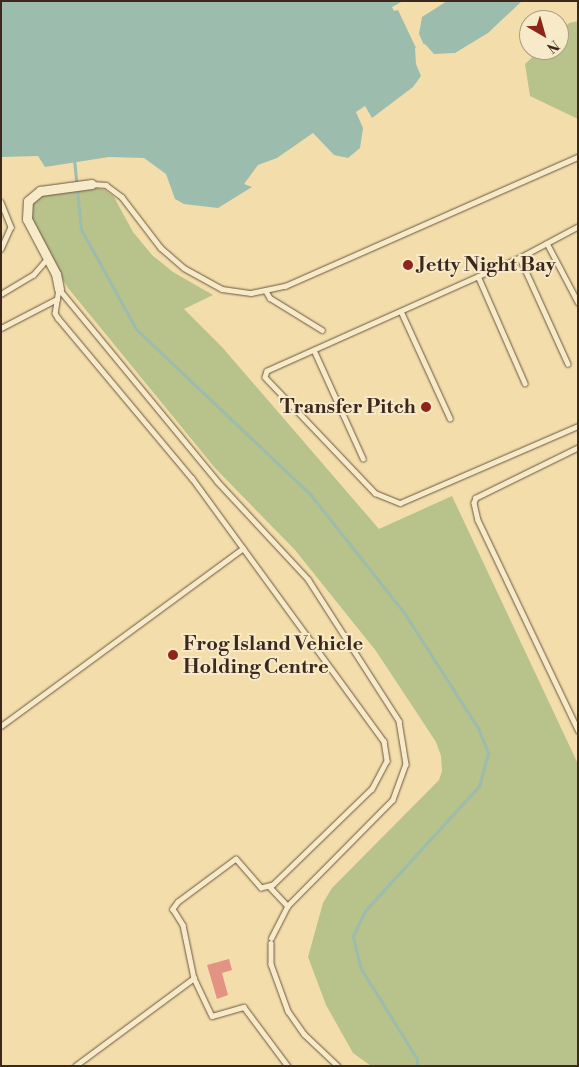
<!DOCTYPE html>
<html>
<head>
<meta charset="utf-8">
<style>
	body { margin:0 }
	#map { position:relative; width:579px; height:1067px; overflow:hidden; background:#f3deab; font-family:"Libre Bodoni",serif }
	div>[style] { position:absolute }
	.green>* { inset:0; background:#b8c28b }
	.water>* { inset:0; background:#9cbcae }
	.pier>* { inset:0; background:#f3deab }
	.stream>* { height:3px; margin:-1.5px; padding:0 1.5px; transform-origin:1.5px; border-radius:1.5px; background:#9cbcae }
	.building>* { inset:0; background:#e29383 }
	.roads { filter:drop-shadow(0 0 1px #6a5641) drop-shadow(0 0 1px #6a5641) }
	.service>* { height:4.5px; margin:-2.25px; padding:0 2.25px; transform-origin:2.25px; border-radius:2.25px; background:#f7eac8 }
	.minor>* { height:9px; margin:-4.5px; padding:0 4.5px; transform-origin:4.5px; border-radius:4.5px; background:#f7eac8 }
	.dots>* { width:14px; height:14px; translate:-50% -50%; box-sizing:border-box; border:2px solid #f7eac8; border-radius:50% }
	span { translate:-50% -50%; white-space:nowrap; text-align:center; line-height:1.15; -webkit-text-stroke:4px #f7eac8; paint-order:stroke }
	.poi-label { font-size:20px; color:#3d281e; font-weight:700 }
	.left { translate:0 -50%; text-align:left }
	.right { translate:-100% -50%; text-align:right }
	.frame { position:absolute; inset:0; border:2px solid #3d281e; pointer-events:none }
	.north { position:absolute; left:519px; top:10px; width:50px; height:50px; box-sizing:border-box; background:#f7eac8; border:1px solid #ad9c84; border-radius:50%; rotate:142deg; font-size:14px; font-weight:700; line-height:20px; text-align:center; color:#3d281e }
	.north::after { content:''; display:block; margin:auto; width:18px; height:22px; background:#8f2418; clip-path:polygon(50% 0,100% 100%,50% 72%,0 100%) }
</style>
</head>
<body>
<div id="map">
	<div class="green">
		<div style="clip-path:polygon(578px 21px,578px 119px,530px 96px,525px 64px,540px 50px,559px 50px,559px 33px,569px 23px)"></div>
		<div style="clip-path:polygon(93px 187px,105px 190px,114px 197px,133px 232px,152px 255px,173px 272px,213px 295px,184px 309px,222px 347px,379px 529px,452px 496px,578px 764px,578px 1066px,371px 1066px,353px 1053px,326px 1005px,308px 957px,323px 903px,332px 888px,439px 780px,442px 771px,441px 756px,436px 742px,376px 651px,295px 550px,215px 468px,68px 288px,36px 236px,27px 205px,38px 194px)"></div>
	</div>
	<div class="water">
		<div style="clip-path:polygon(1px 1px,522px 1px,488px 33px,455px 53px,434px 54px,425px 44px,415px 48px,416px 64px,421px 76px,413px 87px,372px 118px,365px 106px,356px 112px,363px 128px,360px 148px,348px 158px,334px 155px,313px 133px,277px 158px,258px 165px,244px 184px,252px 187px,218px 208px,184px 204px,175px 199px,166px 174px,144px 158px,109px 157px,45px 167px,38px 156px,1px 157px)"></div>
	</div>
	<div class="pier">
		<div style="clip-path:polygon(403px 1px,447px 1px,422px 17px,419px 34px,424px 45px,416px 48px,398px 10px,394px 11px,392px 7px)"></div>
	</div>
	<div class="stream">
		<div style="left:74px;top:159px;width:70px;rotate:84.3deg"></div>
		<div style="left:81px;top:229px;width:114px;rotate:61.2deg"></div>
		<div style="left:136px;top:329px;width:240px;rotate:43.5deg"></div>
		<div style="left:310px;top:494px;width:153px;rotate:51.6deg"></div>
		<div style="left:405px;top:614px;width:135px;rotate:57.4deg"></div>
		<div style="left:478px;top:728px;width:27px;rotate:68deg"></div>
		<div style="left:488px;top:753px;width:34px;rotate:105deg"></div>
		<div style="left:479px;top:786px;width:169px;rotate:132.4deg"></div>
		<div style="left:365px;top:911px;width:28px;rotate:116deg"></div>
		<div style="left:353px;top:936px;width:32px;rotate:77deg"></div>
		<div style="left:360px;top:967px;width:108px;rotate:58.2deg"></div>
		<div style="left:417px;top:1059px;width:7px;rotate:90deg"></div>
	</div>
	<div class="building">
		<div style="clip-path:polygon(229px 959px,232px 970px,222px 973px,228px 995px,217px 999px,207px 965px)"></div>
	</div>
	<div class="roads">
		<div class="service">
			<div style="left:92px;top:184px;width:14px;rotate:4deg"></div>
			<div style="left:106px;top:185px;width:20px;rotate:37deg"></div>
			<div style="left:122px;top:197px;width:64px;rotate:52.6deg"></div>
			<div style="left:161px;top:248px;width:30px;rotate:41deg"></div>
			<div style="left:184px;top:268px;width:43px;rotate:28.9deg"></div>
			<div style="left:222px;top:289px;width:29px;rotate:8deg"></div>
			<div style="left:251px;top:293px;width:35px;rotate:-12deg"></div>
			<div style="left:285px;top:286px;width:320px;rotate:-23.8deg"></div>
			<div style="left:1px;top:202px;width:27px;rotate:68deg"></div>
			<div style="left:11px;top:227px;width:24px;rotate:114deg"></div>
			<div style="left:578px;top:227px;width:66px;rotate:151.9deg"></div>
			<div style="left:520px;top:258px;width:277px;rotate:155.9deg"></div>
			<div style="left:267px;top:371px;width:6px;rotate:108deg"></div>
			<div style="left:265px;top:377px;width:160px;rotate:46.5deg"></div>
			<div style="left:375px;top:493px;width:27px;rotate:22deg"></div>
			<div style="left:400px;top:503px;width:194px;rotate:-23.4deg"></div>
			<div style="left:547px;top:243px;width:67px;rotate:62.3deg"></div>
			<div style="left:520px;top:258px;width:116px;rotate:65.6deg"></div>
			<div style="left:478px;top:276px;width:117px;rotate:66.3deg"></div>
			<div style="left:59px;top:289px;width:24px;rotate:99deg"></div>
			<div style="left:55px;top:313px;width:6px;rotate:59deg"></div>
			<div style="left:58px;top:318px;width:209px;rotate:50.1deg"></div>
			<div style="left:192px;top:478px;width:326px;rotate:53.9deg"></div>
			<div style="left:384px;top:741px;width:20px;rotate:81deg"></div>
			<div style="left:387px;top:761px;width:32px;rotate:118deg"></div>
			<div style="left:372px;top:789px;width:138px;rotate:135.9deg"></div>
			<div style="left:273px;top:885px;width:12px;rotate:166deg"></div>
			<div style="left:261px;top:888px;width:38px;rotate:-131deg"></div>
			<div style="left:236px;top:859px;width:72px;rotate:143.4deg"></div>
			<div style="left:178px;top:902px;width:9px;rotate:126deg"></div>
			<div style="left:173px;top:909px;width:19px;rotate:58deg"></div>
			<div style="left:183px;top:925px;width:54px;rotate:78.3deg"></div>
			<div style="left:194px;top:978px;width:42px;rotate:64.7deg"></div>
			<div style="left:212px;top:1016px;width:33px;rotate:-16deg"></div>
			<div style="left:244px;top:1007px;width:74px;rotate:53.3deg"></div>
			<div style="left:59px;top:289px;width:249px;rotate:50.5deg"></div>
			<div style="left:217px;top:481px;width:134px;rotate:47.1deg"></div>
			<div style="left:308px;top:579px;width:169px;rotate:57.3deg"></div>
			<div style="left:399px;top:721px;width:44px;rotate:80.8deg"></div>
			<div style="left:406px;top:764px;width:38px;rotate:110deg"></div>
			<div style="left:393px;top:800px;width:149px;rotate:134.7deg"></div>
			<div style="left:288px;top:906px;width:36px;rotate:117deg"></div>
			<div style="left:266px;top:291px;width:8px;rotate:60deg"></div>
			<div style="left:270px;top:298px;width:61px;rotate:31.6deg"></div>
			<div style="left:1px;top:294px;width:37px;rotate:-31deg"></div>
			<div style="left:33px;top:275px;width:21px;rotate:-49deg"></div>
			<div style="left:401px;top:311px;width:118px;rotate:65.4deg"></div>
			<div style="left:1px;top:328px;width:63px;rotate:-27.4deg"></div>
			<div style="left:314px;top:350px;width:119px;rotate:65.6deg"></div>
			<div style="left:578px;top:448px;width:114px;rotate:153.9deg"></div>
			<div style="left:476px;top:498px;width:5px;rotate:112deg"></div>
			<div style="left:474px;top:503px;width:17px;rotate:77deg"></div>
			<div style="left:478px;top:520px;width:233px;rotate:64.5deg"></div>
			<div style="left:1px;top:726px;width:300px;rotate:-36.3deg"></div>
			<div style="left:270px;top:887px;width:26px;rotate:47deg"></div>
			<div style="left:271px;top:943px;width:21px;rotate:90deg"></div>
			<div style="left:271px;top:964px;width:50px;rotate:70.1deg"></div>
			<div style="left:288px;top:1011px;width:28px;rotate:55deg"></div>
			<div style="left:304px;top:1034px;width:47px;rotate:43.3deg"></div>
			<div style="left:75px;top:1066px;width:148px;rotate:-36.5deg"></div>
		</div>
		<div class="minor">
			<div style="left:59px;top:289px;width:15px;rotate:-101deg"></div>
			<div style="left:56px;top:274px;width:62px;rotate:-117.8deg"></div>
			<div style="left:27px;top:219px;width:18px;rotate:-87deg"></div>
			<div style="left:28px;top:201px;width:16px;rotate:-40deg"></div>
			<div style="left:40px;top:191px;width:52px;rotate:-7.7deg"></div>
		</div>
	</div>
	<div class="dots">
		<div style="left:408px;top:265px;background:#8f2418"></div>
		<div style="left:426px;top:407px;background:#8f2418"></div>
		<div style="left:173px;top:655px;background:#8f2418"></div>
	</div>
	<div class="poi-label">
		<span class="left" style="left:418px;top:265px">Jetty Night Bay</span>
		<span class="right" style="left:416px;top:407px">Transfer Pitch</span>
		<span class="left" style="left:183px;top:656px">Frog Island Vehicle<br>Holding Centre</span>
	</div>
	<div class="frame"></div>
	<div class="north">N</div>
</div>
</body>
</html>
